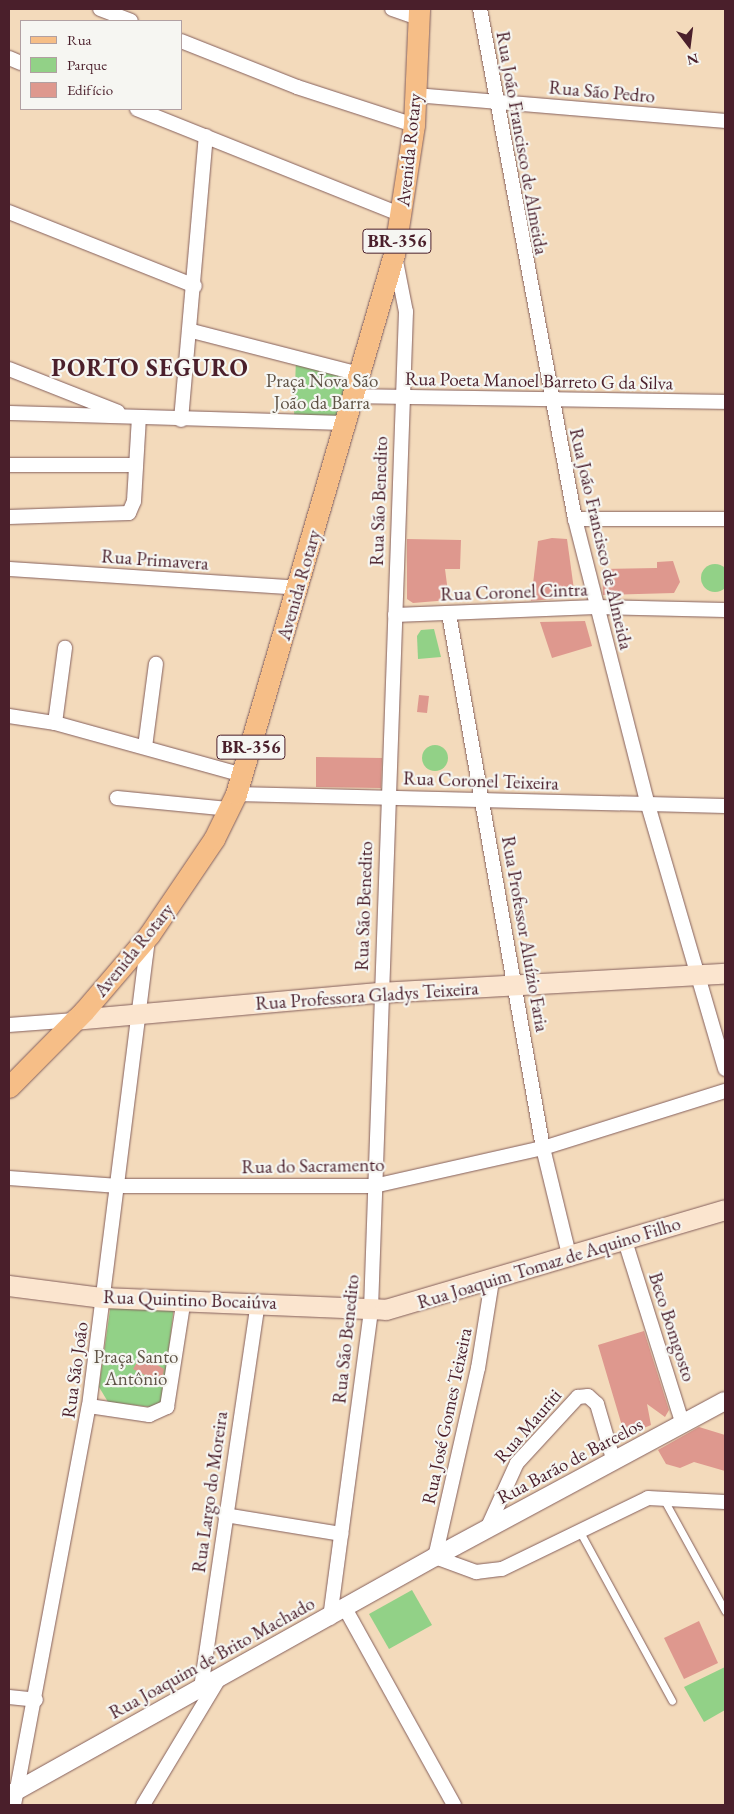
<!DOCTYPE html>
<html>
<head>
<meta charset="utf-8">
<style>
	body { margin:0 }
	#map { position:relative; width:734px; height:1814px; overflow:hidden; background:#f3dabb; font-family:"EB Garamond",serif }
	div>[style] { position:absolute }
	.green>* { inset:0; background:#92d187 }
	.round { border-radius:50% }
	.building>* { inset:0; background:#de988e }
	.roads { filter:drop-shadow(0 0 1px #85605d) drop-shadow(0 0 1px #85605d) }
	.service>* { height:7px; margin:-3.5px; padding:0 3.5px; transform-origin:3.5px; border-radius:3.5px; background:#fff }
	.minor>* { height:14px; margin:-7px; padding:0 7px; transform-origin:7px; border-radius:7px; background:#fff }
	.tertiary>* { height:18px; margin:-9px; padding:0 9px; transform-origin:9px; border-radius:9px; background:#fff }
	.secondary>* { height:20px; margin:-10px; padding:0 10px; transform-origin:10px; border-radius:10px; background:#fbe5cf }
	.primary>* { height:21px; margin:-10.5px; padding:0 10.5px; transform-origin:10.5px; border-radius:10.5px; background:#f6be87 }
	span { translate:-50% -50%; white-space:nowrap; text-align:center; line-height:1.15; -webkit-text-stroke:4.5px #f6f6f2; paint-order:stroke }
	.shield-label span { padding:1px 4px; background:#f6f6f2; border:1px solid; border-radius:4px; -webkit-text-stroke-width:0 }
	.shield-label { font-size:18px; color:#4a1f2b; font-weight:700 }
	.street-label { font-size:19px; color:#4a1f2b }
	.park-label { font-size:19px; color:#605447 }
	.district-label { font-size:24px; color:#4a1f2b; font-weight:700; letter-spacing:1px }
	.frame { position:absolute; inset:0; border:10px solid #4a1f2b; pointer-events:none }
	.legend { position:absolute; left:20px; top:20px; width:162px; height:90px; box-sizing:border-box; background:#f6f6f2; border:1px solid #b1a0a2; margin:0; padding:6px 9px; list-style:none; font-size:15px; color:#4a1f2b }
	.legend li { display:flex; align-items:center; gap:10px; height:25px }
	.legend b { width:25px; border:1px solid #b1a0a2 }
	.north { position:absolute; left:664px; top:20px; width:50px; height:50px; -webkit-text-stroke:4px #f6f6f2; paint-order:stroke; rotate:165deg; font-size:14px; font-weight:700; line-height:20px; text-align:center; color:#4a1f2b }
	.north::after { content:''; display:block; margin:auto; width:18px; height:22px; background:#4a1f2b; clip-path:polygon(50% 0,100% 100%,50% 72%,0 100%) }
</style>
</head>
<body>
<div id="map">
	<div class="green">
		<div style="clip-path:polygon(296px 358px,358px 376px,346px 418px,294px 417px)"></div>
		<div class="round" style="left:701px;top:564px;width:28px;height:28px"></div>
		<div style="clip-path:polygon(434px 629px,441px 657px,418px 659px,417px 636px,421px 630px)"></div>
		<div class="round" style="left:422px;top:745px;width:26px;height:26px"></div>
		<div style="clip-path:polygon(111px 1303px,174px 1305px,163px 1402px,151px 1407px,108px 1402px,99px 1387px)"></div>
		<div style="clip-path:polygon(412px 1590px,432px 1625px,389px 1649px,369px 1614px)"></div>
		<div style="clip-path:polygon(725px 1667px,725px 1710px,704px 1722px,684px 1687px)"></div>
	</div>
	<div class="building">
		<div style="clip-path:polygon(552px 538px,567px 539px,575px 597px,531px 601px,538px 541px)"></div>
		<div style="clip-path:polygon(407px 539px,461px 540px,460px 569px,445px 569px,449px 600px,413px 603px,407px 599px)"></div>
		<div style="clip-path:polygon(673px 561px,680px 582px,674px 593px,603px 595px,602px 569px,657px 568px,657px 562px)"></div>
		<div style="clip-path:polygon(585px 621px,592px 646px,552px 658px,540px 622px)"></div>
		<div style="clip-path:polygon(419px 695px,429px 696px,427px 713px,417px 712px)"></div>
		<div style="clip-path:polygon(316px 757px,382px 758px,381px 788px,316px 787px)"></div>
		<div style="clip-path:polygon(644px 1331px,669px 1410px,665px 1417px,647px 1404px,651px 1425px,625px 1436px,598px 1345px)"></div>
		<div style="clip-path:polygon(146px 1358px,164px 1369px,162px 1384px,133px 1369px,139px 1359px)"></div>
		<div style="clip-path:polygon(699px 1427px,725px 1435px,725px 1471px,694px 1462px,680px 1468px,666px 1464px,658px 1450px)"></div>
		<div style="clip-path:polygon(699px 1621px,718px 1663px,684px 1679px,664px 1638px)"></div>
	</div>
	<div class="roads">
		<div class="service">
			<div style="left:663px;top:1498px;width:129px;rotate:61.2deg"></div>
			<div style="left:580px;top:1532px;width:192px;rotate:61.4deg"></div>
		</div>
		<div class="minor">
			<div style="left:100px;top:9px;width:33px;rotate:21deg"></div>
			<div style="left:392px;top:9px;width:28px;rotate:19deg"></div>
			<div style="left:480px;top:9px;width:519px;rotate:79.45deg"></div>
			<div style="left:575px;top:519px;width:295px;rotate:75.7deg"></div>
			<div style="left:648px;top:805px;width:275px;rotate:73.7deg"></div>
			<div style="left:181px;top:41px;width:125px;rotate:21.6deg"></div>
			<div style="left:297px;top:87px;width:123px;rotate:18deg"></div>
			<div style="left:9px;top:58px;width:13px;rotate:23deg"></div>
			<div style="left:416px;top:95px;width:310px;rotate:4.8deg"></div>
			<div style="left:137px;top:109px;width:285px;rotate:21.8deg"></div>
			<div style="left:9px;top:212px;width:200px;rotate:21.7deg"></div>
			<div style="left:192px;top:331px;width:173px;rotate:14.4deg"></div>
			<div style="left:9px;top:369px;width:117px;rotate:21.5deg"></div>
			<div style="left:353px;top:396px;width:372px;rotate:0.9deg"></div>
			<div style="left:9px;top:413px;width:336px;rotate:1.7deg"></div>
			<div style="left:181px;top:420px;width:285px;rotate:-85deg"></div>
			<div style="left:9px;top:465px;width:127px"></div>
			<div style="left:9px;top:517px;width:120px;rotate:-1.9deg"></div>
			<div style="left:129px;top:513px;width:13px;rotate:-67deg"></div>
			<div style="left:134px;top:501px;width:84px;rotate:-86.6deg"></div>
			<div style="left:575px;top:519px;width:150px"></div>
			<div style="left:9px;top:569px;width:291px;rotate:3.7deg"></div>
			<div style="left:449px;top:614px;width:542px;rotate:80.02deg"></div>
			<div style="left:543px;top:1148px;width:114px;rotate:76.3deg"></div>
			<div style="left:395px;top:615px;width:201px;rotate:-2.3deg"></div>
			<div style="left:596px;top:607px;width:129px;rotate:1.3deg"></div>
			<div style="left:9px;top:716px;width:47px;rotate:8.7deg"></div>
			<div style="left:55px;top:723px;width:195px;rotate:15.5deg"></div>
			<div style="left:55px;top:723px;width:76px;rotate:-82.4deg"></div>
			<div style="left:145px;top:747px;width:84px;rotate:-82.5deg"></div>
			<div style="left:236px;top:794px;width:489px;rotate:1.4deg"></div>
			<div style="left:117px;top:798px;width:114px;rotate:5.6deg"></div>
			<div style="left:9px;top:1025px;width:66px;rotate:-4.3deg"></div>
			<div style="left:9px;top:1178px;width:110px;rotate:4.2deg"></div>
			<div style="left:119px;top:1186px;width:255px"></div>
			<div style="left:374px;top:1186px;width:173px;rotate:-12.7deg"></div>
			<div style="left:543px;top:1148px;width:191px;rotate:-17.4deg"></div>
			<div style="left:625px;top:1241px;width:193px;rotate:72.5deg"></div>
			<div style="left:492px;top:1281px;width:88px;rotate:99.1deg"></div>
			<div style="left:478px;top:1368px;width:194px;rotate:102.8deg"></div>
			<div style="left:435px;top:1557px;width:44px;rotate:20.1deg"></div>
			<div style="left:476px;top:1572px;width:26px;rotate:-7deg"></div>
			<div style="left:502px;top:1569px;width:162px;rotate:-25.9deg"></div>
			<div style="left:648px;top:1498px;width:77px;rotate:3deg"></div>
			<div style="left:89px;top:1406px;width:61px;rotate:8.5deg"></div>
			<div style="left:149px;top:1415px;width:20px;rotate:-24deg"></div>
			<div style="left:167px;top:1407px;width:109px;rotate:-81.1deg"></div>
			<div style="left:225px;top:1515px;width:118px;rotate:9.3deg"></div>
			<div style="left:487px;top:1529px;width:72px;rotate:-65.6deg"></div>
			<div style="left:517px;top:1463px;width:90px;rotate:-47.3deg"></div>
			<div style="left:578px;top:1397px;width:10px;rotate:-6deg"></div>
			<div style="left:588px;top:1396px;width:12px;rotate:42deg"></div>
			<div style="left:597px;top:1404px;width:60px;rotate:73.7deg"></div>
			<div style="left:346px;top:1610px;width:223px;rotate:61deg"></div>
			<div style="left:330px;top:1618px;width:312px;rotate:-82.4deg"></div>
			<div style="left:371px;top:1309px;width:998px;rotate:-87.99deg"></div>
			<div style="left:406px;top:312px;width:57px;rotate:-101.1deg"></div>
			<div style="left:201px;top:1688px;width:390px;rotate:-81.6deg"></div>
			<div style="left:9px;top:1697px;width:27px;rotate:6deg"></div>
			<div style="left:14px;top:1805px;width:406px;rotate:-79.4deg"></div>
			<div style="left:89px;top:1406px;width:473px;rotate:-82.8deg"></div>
			<div style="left:143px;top:1805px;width:146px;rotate:-59deg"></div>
		</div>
		<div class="tertiary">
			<div style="left:9px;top:1795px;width:488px;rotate:-29.2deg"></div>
			<div style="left:435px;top:1557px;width:329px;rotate:-28.3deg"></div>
		</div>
		<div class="secondary">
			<div style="left:75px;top:1020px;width:306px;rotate:-5.1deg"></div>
			<div style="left:380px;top:993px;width:346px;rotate:-3.2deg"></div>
			<div style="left:9px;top:1286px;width:95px;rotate:7.3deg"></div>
			<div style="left:103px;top:1298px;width:283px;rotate:2.4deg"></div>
			<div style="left:386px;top:1310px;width:353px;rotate:-16.4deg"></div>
		</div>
		<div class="primary">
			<div style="left:9px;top:1087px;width:107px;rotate:-45.4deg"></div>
			<div style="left:84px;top:1011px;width:100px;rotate:-49.5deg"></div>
			<div style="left:149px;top:935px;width:116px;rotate:-55.9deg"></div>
			<div style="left:214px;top:839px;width:50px;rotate:-63.9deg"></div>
			<div style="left:236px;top:794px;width:563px;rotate:-73.69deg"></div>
			<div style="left:394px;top:254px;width:131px;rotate:-81.2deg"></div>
			<div style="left:414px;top:125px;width:116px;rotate:-87.5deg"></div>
		</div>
	</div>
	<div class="shield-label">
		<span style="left:397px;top:241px">BR-356</span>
		<span style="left:251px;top:747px">BR-356</span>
	</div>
	<div class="street-label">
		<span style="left:602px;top:92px;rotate:5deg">Rua São Pedro</span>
		<span style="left:522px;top:143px;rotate:80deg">Rua João Francisco de Almeida</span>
		<span style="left:409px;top:150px;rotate:-84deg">Avenida Rotary</span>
		<span style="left:539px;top:381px;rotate:1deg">Rua Poeta Manoel Barreto G da Silva</span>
		<span style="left:379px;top:501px;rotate:-88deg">Rua São Benedito</span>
		<span style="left:601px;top:539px;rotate:77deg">Rua João Francisco de Almeida</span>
		<span style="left:155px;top:560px;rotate:4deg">Rua Primavera</span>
		<span style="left:299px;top:585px;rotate:-74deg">Avenida Rotary</span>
		<span style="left:514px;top:592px;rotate:-2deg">Rua Coronel Cintra</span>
		<span style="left:481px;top:781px;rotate:2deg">Rua Coronel Teixeira</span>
		<span style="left:364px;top:906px;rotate:-88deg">Rua São Benedito</span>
		<span style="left:525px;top:934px;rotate:80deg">Rua Professor Aluízio Faria</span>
		<span style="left:134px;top:950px;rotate:-51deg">Avenida Rotary</span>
		<span style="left:367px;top:996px;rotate:-4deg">Rua Professora Gladys Teixeira</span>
		<span style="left:313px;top:1166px;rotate:-1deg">Rua do Sacramento</span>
		<span style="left:549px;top:1263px;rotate:-17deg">Rua Joaquim Tomaz de Aquino Filho</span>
		<span style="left:190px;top:1300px;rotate:2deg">Rua Quintino Bocaiúva</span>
		<span style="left:672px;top:1327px;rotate:72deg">Beco Bomgosto</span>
		<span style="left:346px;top:1339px;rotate:-84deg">Rua São Benedito</span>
		<span style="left:75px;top:1370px;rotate:-82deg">Rua São João</span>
		<span style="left:447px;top:1416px;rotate:-78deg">Rua José Gomes Teixeira</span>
		<span style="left:528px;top:1426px;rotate:-49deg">Rua Mauriti</span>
		<span style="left:570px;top:1461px;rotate:-28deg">Rua Barão de Barcelos</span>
		<span style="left:210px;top:1492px;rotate:-82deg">Rua Largo do Moreira</span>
		<span style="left:212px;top:1658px;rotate:-29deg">Rua Joaquim de Brito Machado</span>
	</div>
	<div class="park-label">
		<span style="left:322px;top:392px">Praça Nova São<br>João da Barra</span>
		<span style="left:136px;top:1368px">Praça Santo<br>Antônio</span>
	</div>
	<div class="district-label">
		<span style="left:150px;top:368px">PORTO SEGURO</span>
	</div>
	<div class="frame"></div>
	<ul class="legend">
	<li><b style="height:6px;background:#f6be87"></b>Rua</li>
	<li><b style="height:14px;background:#92d187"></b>Parque</li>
	<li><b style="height:14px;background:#de988e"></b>Edifício</li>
	</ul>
	<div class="north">N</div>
</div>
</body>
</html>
